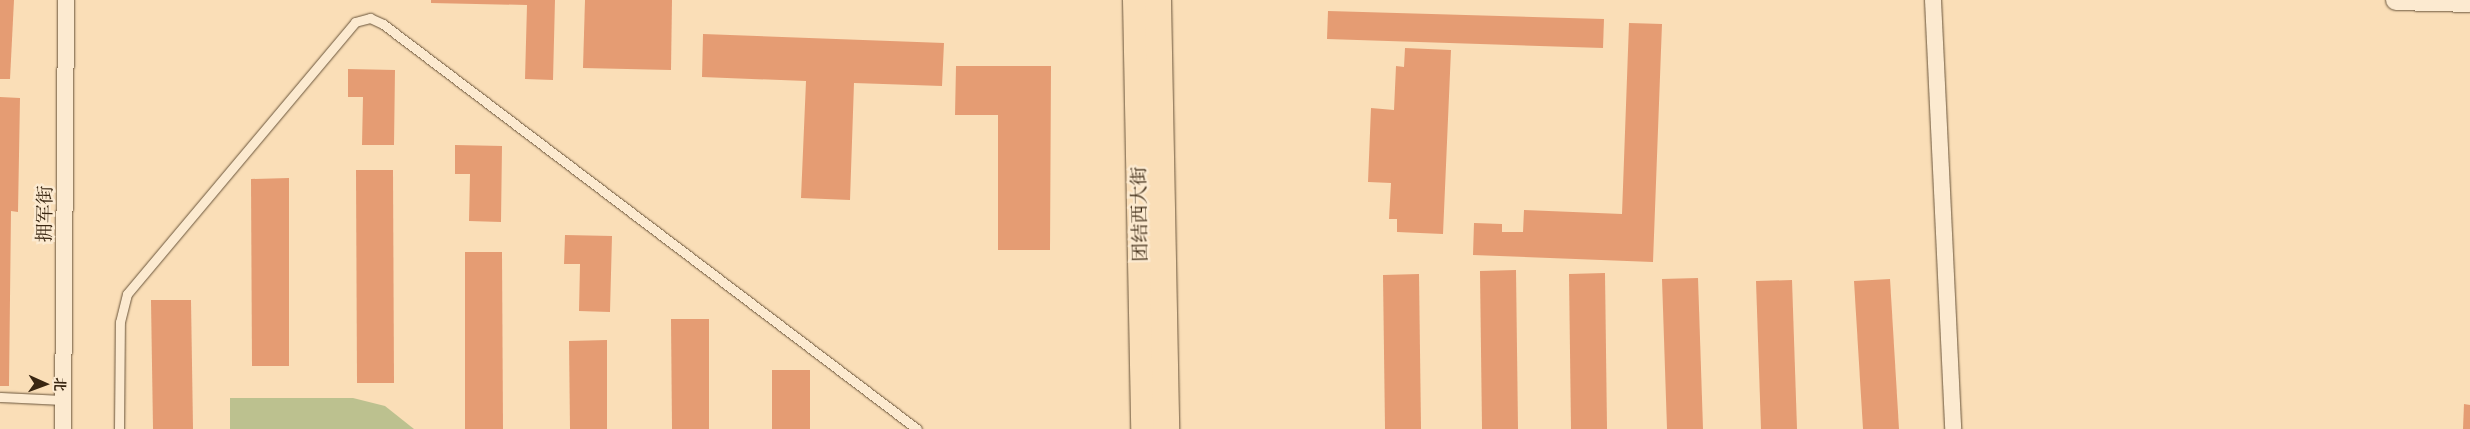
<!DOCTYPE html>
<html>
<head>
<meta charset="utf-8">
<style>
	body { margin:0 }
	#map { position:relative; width:2470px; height:429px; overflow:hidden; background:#fadeb7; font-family:"EB Garamond","Noto Serif SC",serif }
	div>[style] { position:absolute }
	.green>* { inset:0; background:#bcc18f }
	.building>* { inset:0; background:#e59c73 }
	.roads { filter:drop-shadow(0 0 1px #69543a) drop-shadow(0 0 1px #69543a) }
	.service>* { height:9px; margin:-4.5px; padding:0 4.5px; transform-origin:4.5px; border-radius:4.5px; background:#fcead0 }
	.minor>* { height:16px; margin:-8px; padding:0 8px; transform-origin:8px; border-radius:8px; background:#fcead0 }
	.tertiary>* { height:20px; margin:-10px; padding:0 10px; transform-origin:10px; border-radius:10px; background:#fcead0 }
	.primary>* { height:26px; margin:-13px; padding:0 13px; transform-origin:13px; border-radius:13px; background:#fadeb7 }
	span { translate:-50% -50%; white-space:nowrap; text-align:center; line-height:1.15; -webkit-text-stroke:5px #fcead0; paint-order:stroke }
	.street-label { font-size:19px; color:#392611 }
	.north { position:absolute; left:20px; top:359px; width:50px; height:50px; -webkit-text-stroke:4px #fcead0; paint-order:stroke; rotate:92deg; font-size:14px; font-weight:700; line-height:20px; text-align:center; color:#392611 }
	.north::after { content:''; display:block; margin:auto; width:18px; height:22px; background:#392611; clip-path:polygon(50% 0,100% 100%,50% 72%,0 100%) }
</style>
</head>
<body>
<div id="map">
	<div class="green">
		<div style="clip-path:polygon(230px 398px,353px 398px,385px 406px,414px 429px,230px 429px)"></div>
	</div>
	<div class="building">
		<div style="clip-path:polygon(0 0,14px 0,10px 79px,0 79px)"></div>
		<div style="clip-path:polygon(431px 0,555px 0,553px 80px,525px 79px,527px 5px,431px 3px)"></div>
		<div style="clip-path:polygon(585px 0,672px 0,671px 70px,583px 68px)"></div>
		<div style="clip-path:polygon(1328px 11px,1604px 19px,1603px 48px,1327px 39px)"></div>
		<div style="clip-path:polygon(1629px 23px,1662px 24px,1653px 262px,1473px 255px,1474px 223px,1502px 224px,1502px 232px,1523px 232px,1524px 210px,1622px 214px)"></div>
		<div style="clip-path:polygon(703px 34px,944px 43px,942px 86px,854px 83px,850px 200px,801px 198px,806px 81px,702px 77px)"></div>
		<div style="clip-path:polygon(1405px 48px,1451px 50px,1443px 234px,1397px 232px,1397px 219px,1389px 219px,1391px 183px,1368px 182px,1371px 108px,1394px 110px,1396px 66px,1404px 67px)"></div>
		<div style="clip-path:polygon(956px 66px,1051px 66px,1050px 250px,998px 250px,998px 115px,955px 115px)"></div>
		<div style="clip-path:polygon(348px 69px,395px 70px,394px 145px,362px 145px,363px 97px,348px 97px)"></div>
		<div style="clip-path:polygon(0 97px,20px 98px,18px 212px,11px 211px,9px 386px,0 386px)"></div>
		<div style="clip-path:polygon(455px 145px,502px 146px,501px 222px,469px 221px,470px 174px,455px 174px)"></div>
		<div style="clip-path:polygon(356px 170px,393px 170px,394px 383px,357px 383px)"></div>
		<div style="clip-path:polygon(289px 178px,289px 366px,252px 366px,251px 179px)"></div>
		<div style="clip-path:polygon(565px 235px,612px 236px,610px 312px,579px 311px,580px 264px,564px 264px)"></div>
		<div style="clip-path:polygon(465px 252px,502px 252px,503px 429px,465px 429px)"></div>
		<div style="clip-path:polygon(1516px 270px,1518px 429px,1482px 429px,1480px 271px)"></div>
		<div style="clip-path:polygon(1605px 273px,1607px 429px,1571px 429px,1569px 274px)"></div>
		<div style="clip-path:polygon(1419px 274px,1421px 429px,1385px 429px,1383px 275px)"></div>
		<div style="clip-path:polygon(1698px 278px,1703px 429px,1667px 429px,1662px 279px)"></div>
		<div style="clip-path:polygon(1890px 279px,1899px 429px,1863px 429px,1854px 281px)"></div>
		<div style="clip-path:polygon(1792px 280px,1797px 429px,1761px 429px,1756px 281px)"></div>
		<div style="clip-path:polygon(151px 300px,191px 300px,193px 429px,153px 429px)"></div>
		<div style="clip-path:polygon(671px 319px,709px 319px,709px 429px,672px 429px)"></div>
		<div style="clip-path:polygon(607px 340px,607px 429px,570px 429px,569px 341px)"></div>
		<div style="clip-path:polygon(772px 370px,810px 370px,810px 429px,772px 429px)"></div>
		<div style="clip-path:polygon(2464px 404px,2470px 405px,2470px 429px,2463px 429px)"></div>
	</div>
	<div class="roads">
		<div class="service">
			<div style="left:0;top:397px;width:63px;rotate:2.7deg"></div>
			<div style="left:119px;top:429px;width:107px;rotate:-89.5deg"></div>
			<div style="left:120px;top:322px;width:29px;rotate:-76deg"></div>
			<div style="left:127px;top:294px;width:355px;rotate:-50deg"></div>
			<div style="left:355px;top:22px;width:16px;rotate:-15deg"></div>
			<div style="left:370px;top:18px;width:14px;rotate:25deg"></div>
			<div style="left:383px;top:24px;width:670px;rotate:37.18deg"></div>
		</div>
		<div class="minor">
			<div style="left:1933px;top:0;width:429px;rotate:87.3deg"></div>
			<div style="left:63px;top:429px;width:429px;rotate:-89.6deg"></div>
		</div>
		<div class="tertiary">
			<div style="left:2396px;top:0;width:74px;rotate:1.5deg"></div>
		</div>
		<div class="primary">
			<div style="left:1136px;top:0;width:429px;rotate:88.9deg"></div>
			<div style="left:1158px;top:0;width:429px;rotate:88.9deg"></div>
		</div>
	</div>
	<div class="street-label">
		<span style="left:45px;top:214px;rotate:-89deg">拥军街</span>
		<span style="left:1140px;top:214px;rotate:-91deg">团结西大街</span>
	</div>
	<div class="north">北</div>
</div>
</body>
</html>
